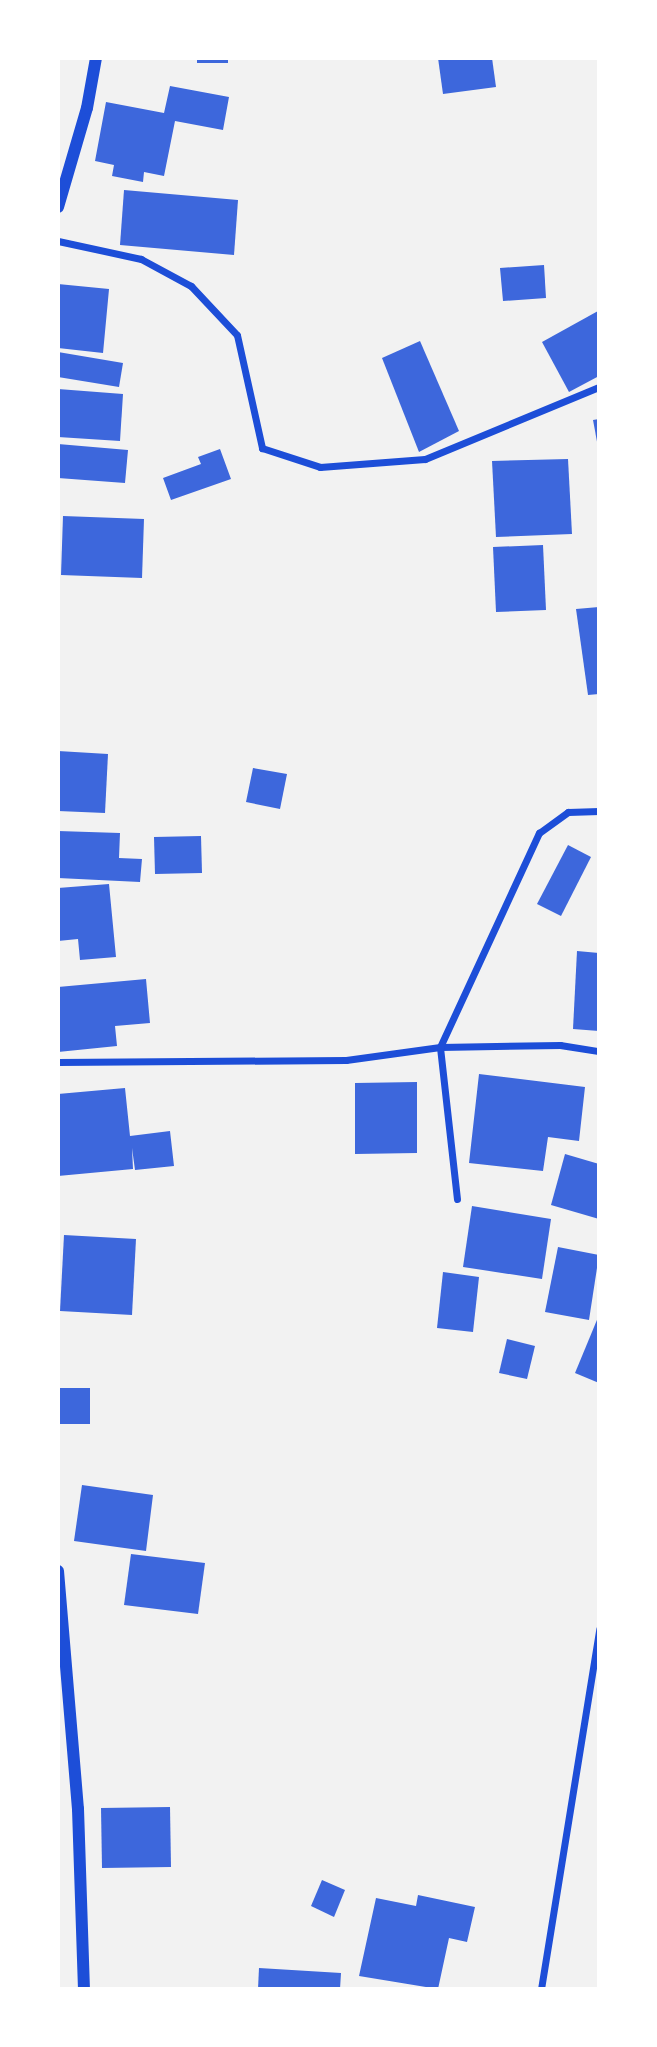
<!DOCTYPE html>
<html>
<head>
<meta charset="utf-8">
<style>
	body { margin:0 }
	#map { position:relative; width:657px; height:2047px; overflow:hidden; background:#f2f2f2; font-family:"Alegreya Sans",sans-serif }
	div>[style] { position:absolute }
	.building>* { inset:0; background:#3d67dc }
	.minor>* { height:7px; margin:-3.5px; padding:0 3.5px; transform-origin:3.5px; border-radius:3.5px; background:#1d4ed8 }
	.tertiary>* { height:12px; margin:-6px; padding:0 6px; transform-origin:6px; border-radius:6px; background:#1d4ed8 }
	span { translate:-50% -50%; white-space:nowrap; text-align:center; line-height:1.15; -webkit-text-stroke:6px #fff; paint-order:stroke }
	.frame { position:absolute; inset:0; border:60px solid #fff; pointer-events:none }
</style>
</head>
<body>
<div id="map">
	<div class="building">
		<div style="clip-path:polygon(197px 58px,228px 58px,228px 63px,197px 63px)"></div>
		<div style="clip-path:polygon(438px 58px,492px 58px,496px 87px,443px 94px)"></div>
		<div style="clip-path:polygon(170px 86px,229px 97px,223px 130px,175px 121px,164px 176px,144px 172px,143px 182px,112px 176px,114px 165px,95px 161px,106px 102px,164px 113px)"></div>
		<div style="clip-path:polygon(124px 190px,238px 200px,234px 255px,120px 245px)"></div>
		<div style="clip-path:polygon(544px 265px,546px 298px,503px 301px,500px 268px)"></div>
		<div style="clip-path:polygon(58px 284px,109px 289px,103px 353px,58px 348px)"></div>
		<div style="clip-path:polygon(598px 311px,599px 376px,569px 392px,542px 342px)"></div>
		<div style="clip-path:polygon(420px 341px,459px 431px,419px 452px,382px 358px)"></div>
		<div style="clip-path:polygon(58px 352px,123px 363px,119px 387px,58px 377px)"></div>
		<div style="clip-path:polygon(58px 389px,123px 394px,120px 441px,58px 437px)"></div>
		<div style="clip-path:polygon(599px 419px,599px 446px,598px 447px,593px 420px)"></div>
		<div style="clip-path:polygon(58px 444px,128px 450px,125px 483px,58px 478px)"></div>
		<div style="clip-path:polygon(220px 449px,231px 479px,171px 500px,163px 478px,201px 464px,198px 457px)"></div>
		<div style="clip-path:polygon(568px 459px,572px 534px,496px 537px,492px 461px)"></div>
		<div style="clip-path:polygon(63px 516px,144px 519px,142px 578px,61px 575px)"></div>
		<div style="clip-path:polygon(543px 545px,546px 610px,496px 612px,493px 547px)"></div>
		<div style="clip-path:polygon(599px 607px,599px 694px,588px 695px,576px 609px)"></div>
		<div style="clip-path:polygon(58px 751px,108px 754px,105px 813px,58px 811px)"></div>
		<div style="clip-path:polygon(253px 768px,287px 774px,280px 809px,246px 802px)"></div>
		<div style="clip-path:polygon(58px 831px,120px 833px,119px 858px,142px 859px,140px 882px,58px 878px)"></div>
		<div style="clip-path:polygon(201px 836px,202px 873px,155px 874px,154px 837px)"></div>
		<div style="clip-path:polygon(568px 845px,591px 857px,561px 916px,537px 904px)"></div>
		<div style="clip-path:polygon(109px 884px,116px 957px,80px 960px,78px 939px,58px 941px,58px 888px)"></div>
		<div style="clip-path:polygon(577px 951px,599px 953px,599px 1031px,573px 1029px)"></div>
		<div style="clip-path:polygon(146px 979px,150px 1023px,115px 1026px,117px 1046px,58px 1052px,58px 987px)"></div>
		<div style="clip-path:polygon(479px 1074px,585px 1087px,579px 1141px,548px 1137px,543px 1171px,469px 1163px)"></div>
		<div style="clip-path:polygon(417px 1082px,417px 1153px,355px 1154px,355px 1083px)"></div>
		<div style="clip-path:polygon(125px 1088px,130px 1136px,170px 1131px,174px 1166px,135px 1170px,132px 1148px,133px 1169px,58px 1176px,58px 1094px)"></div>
		<div style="clip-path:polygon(565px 1154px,599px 1164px,599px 1219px,551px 1205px)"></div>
		<div style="clip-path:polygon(472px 1206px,551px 1219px,542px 1279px,463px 1267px)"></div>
		<div style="clip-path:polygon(64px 1235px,136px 1239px,132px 1315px,60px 1311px)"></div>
		<div style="clip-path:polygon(558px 1247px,599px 1255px,589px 1320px,545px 1312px)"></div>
		<div style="clip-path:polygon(443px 1272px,479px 1277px,473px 1332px,437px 1328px)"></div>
		<div style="clip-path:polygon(599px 1315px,599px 1383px,575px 1373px)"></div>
		<div style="clip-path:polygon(507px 1339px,535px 1346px,527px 1379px,499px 1373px)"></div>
		<div style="clip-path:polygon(58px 1388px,90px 1388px,90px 1424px,58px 1424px)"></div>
		<div style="clip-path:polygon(82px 1485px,153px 1495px,146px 1551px,74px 1541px)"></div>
		<div style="clip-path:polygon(131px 1554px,205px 1563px,198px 1614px,124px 1605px)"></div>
		<div style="clip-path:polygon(170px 1807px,171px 1867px,102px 1868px,101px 1808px)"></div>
		<div style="clip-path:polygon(322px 1880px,345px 1890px,334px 1917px,311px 1906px)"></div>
		<div style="clip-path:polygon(418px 1895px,475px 1907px,467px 1942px,449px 1938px,438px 1989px,359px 1976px,376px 1898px,416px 1906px)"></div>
		<div style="clip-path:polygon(259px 1968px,341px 1973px,340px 1989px,258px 1989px)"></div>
	</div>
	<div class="minor">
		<div style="left:58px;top:241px;width:85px;rotate:12.2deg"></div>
		<div style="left:141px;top:259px;width:57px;rotate:28.4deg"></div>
		<div style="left:191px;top:286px;width:67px;rotate:46.8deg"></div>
		<div style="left:237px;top:335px;width:116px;rotate:77.5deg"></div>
		<div style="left:262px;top:448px;width:61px;rotate:18.1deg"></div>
		<div style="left:320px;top:467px;width:105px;rotate:-4.4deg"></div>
		<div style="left:425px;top:459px;width:188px;rotate:-22.5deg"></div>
		<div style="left:58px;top:1062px;width:288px;rotate:-0.4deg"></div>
		<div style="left:346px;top:1060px;width:95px;rotate:-7.9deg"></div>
		<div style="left:440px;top:1047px;width:120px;rotate:-1deg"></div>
		<div style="left:560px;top:1045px;width:39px;rotate:9deg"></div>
		<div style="left:457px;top:1199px;width:153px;rotate:-96.4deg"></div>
		<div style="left:440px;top:1047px;width:236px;rotate:-65.2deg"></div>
		<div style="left:539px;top:833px;width:36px;rotate:-36deg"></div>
		<div style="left:568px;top:812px;width:31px;rotate:-2deg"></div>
		<div style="left:541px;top:1989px;width:365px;rotate:-80.8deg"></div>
	</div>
	<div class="tertiary">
		<div style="left:58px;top:207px;width:103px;rotate:-73.7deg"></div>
		<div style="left:87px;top:108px;width:51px;rotate:-79.8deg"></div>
		<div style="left:58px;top:1571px;width:239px;rotate:85.2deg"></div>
		<div style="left:78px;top:1809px;width:180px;rotate:88.1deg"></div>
	</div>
	<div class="frame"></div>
</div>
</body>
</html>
